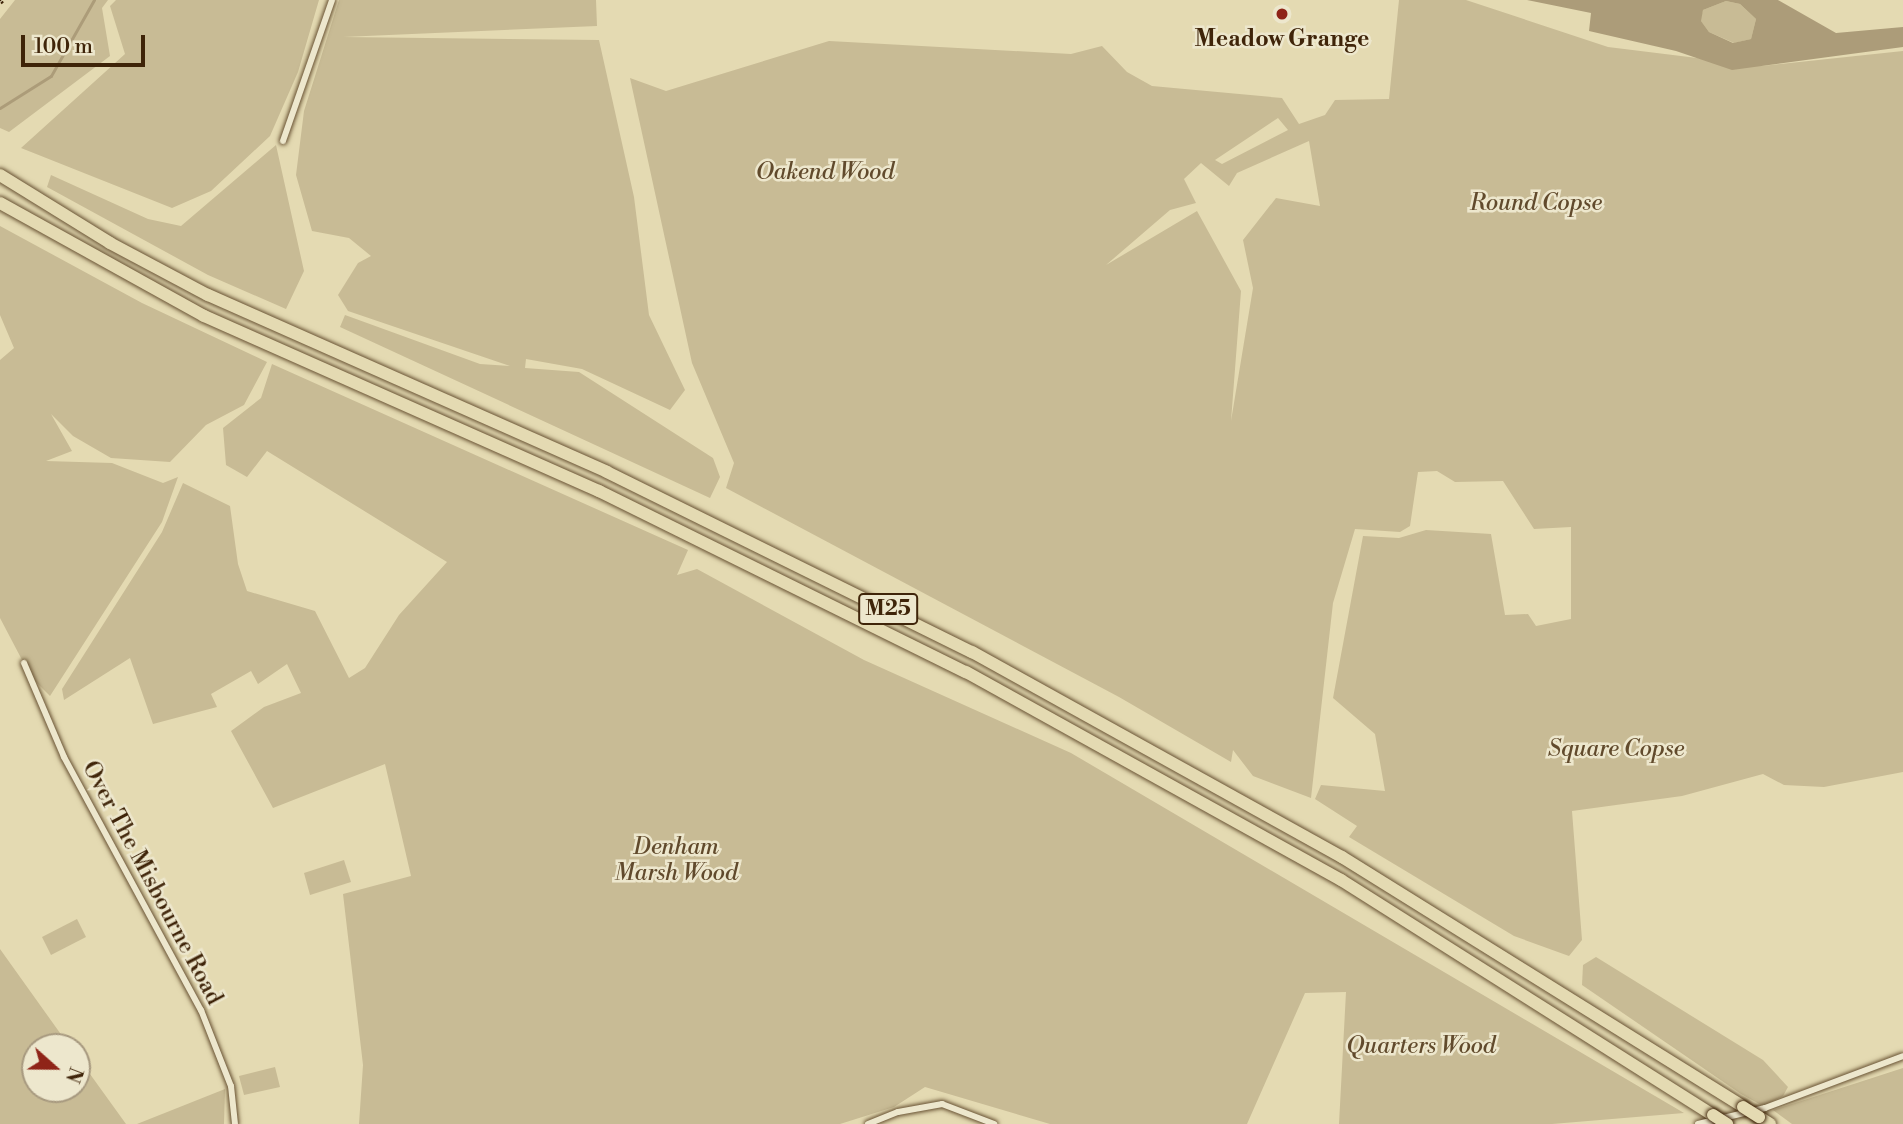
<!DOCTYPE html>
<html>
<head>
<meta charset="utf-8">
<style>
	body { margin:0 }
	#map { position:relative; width:1903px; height:1124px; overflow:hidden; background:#e4dab2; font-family:"Libre Bodoni",serif }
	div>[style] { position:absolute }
	.green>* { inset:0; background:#c8bb95 }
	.water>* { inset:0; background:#ac9c79 }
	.stream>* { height:2.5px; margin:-1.25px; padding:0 1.25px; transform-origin:1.25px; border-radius:1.25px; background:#ac9c79 }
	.roads { filter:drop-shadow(0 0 2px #685233) drop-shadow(0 0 2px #685233) }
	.minor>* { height:6px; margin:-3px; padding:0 3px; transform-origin:3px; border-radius:3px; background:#ede7cd }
	.motorway>* { height:12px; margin:-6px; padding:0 6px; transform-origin:6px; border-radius:6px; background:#e4dab2 }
	.rail>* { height:5px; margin-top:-2.5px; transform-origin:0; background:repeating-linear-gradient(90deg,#ede7cd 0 8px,#3f2409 0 16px); box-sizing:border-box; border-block:2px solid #3f2409 }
	.bridges { filter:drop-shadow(0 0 2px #3f2409) drop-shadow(0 0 2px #3f2409) }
	.motorway-bridge>* { height:12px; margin:-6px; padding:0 6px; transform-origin:6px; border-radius:6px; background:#e4dab2 }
	.dots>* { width:19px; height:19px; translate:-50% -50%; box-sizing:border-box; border:4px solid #ede7cd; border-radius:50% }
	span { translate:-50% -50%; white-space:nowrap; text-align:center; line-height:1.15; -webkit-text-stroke:5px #ede7cd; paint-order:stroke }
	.shield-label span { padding:2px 5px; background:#ede7cd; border:2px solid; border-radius:5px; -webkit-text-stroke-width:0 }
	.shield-label { font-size:21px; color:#3f2409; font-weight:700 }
	.poi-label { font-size:23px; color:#3f2409; font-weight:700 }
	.park-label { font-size:23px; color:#614a2c; font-style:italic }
	.street-label { font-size:23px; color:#3f2409 }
	.north { position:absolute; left:21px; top:1033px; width:70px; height:70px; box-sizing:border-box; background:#ede7cd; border:2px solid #a7997f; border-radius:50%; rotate:111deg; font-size:19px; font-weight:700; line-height:28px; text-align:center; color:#3f2409 }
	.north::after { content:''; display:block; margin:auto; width:24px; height:32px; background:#8f2418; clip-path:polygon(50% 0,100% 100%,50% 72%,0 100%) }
	.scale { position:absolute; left:21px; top:35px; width:124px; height:32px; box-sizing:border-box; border:4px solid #3f2409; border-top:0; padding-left:9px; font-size:21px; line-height:24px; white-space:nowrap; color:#3f2409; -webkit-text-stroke:5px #ede7cd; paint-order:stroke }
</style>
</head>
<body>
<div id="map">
	<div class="green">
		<div style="clip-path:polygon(15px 0,108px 0,102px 8px,110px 56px,9px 132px,0 128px,0 19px)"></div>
		<div style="clip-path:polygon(116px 0,319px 0,298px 72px,270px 136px,211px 191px,172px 208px,21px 148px,125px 54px,110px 6px)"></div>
		<div style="clip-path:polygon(339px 0,596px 0,597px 26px,343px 37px,599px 40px,634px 197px,649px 315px,685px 390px,670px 410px,582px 369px,526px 359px,525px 368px,579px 372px,713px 458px,720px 477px,710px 498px,340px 327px,345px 315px,480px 364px,510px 366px,348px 311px,338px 295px,358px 263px,371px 256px,349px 238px,312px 231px,296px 175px,304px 111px)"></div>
		<div style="clip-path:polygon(evenodd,1399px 0,1466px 0,1608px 47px,1762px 66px,1903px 51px,1903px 772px,1824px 787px,1784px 785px,1763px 774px,1682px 796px,1572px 811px,1582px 940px,1569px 956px,1514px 936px,1349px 837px,1357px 826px,1315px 799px,1321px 785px,1385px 791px,1375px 734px,1333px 698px,1363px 536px,1399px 538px,1426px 530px,1491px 534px,1505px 615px,1528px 614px,1536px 626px,1571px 619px,1571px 527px,1534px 529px,1503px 481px,1455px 482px,1437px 471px,1418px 472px,1410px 526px,1400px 532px,1355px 529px,1333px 603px,1311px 798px,1253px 776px,1233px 750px,1231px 762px,1119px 697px,726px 488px,734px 463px,692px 363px,630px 78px,666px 91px,829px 41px,1071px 54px,1102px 46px,1127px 72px,1152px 86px,1282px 98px,1299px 124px,1325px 115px,1335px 100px,1389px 99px,1399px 0,1278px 118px,1288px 130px,1222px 164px,1215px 160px,1278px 118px,1399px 0,1309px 141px,1320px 206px,1276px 198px,1243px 240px,1253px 288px,1231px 421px,1241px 291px,1197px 211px,1106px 265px,1170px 210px,1196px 203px,1184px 179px,1201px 163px,1229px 186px,1237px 173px,1309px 141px)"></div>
		<div style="clip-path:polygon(1726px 1px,1740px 4px,1756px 19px,1751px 39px,1734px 43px,1709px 32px,1700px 20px,1703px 10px)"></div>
		<div style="clip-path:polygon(276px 145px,304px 271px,286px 309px,208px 275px,47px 187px,51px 175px,148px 219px,181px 226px)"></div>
		<div style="clip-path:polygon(0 226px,142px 303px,267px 362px,244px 405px,206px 425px,170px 462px,111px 458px,73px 436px,51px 414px,72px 451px,46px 461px,112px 463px,163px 483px,178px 477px,162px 522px,50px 696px,31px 677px,0 618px,0 360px,14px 348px,0 315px)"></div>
		<div style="clip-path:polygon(272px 364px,688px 550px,677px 575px,697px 569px,864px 660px,1071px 753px,1684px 1113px,1552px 1124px,1339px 1124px,1346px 992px,1305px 993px,1247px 1124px,1050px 1124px,925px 1087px,894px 1107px,840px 1124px,359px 1124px,363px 1065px,343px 894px,411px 876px,385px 764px,273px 808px,231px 731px,264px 707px,301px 693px,287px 664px,258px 684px,251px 671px,211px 694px,217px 707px,153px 724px,130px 658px,64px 700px,62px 689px,162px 532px,183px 483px,230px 506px,238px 564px,247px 591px,315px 611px,349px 678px,365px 668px,399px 615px,447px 562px,267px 451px,247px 477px,226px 465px,223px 428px,261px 398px)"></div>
		<div style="clip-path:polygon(344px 860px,351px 882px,310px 895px,304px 873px)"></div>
		<div style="clip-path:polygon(77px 919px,86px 937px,51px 955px,42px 937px)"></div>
		<div style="clip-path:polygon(0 949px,70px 1047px,35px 1047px,35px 1089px,77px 1089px,77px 1056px,126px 1124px,0 1124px)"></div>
		<div style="clip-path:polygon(1596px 957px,1763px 1060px,1788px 1087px,1783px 1096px,1763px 1106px,1741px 1094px,1582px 985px,1583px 965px)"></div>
		<div style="clip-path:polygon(275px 1067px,280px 1087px,244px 1095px,239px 1076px)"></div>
		<div style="clip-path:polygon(1903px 1068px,1903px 1124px,1792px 1124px,1773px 1110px)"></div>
		<div style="clip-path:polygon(225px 1089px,224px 1124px,137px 1124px)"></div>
	</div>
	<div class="water">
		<div style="clip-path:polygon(evenodd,1527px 0,1778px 0,1836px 33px,1903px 27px,1903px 47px,1732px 70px,1676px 51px,1589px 31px,1591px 13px,1527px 0,1726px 1px,1740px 4px,1756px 19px,1751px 39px,1733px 43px,1709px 32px,1701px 21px,1703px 10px,1726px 1px)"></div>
	</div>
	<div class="stream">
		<div style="left:0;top:108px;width:60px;rotate:-32.1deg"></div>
		<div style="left:51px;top:76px;width:87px;rotate:-60.5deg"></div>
	</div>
	<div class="roads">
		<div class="minor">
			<div style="left:283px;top:141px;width:149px;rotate:-70.8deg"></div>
			<div style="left:24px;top:663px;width:102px;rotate:66.9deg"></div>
			<div style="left:64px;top:757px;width:288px;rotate:61.6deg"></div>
			<div style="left:201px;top:1010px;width:82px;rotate:68.5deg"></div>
			<div style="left:231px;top:1086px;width:38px;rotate:84deg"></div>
			<div style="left:868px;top:1124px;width:32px;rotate:-22deg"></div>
			<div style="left:898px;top:1112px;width:45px;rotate:-10.3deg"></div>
			<div style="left:942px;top:1104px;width:56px;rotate:21deg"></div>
			<div style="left:1698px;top:1124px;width:69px;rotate:-13.4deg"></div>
			<div style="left:1765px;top:1108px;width:147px;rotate:-20.6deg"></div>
		</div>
		<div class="motorway">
			<div style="left:0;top:175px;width:129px;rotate:31.7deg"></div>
			<div style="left:110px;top:243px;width:111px;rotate:28deg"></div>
			<div style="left:208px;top:295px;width:436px;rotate:23.9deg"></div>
			<div style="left:607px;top:472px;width:407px;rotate:26.3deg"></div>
			<div style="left:972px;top:652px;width:423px;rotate:29deg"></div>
			<div style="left:1342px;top:857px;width:473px;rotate:31.9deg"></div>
			<div style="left:0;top:203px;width:233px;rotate:29deg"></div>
			<div style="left:204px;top:316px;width:432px;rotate:23.9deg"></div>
			<div style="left:599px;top:491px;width:409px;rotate:26.3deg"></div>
			<div style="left:966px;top:672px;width:429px;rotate:29deg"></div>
			<div style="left:1341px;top:880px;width:440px;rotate:32.3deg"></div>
			<div style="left:1759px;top:1117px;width:13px;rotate:32deg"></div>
		</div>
	</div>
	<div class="rail">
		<div style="left:0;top:2px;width:3px;rotate:-45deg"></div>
	</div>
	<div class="bridges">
		<div class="motorway-bridge">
			<div style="left:1743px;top:1107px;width:19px;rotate:32deg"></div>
			<div style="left:1713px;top:1115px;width:17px;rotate:33deg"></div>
		</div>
	</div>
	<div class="dots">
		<div style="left:1282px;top:14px;background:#8f2418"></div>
	</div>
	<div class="shield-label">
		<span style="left:888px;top:609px">M25</span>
	</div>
	<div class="poi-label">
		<span style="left:1282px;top:39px">Meadow Grange</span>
	</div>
	<div class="park-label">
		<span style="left:825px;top:172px">Oakend Wood</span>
		<span style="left:1536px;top:203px">Round Copse</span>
		<span style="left:1616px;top:749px">Square Copse</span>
		<span style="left:676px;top:860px">Denham<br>Marsh Wood</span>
		<span style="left:1421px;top:1046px">Quarters Wood</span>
	</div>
	<div class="street-label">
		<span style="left:152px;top:883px;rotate:62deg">Over The Misbourne Road</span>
	</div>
	<div class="north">N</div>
	<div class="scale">100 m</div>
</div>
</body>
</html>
